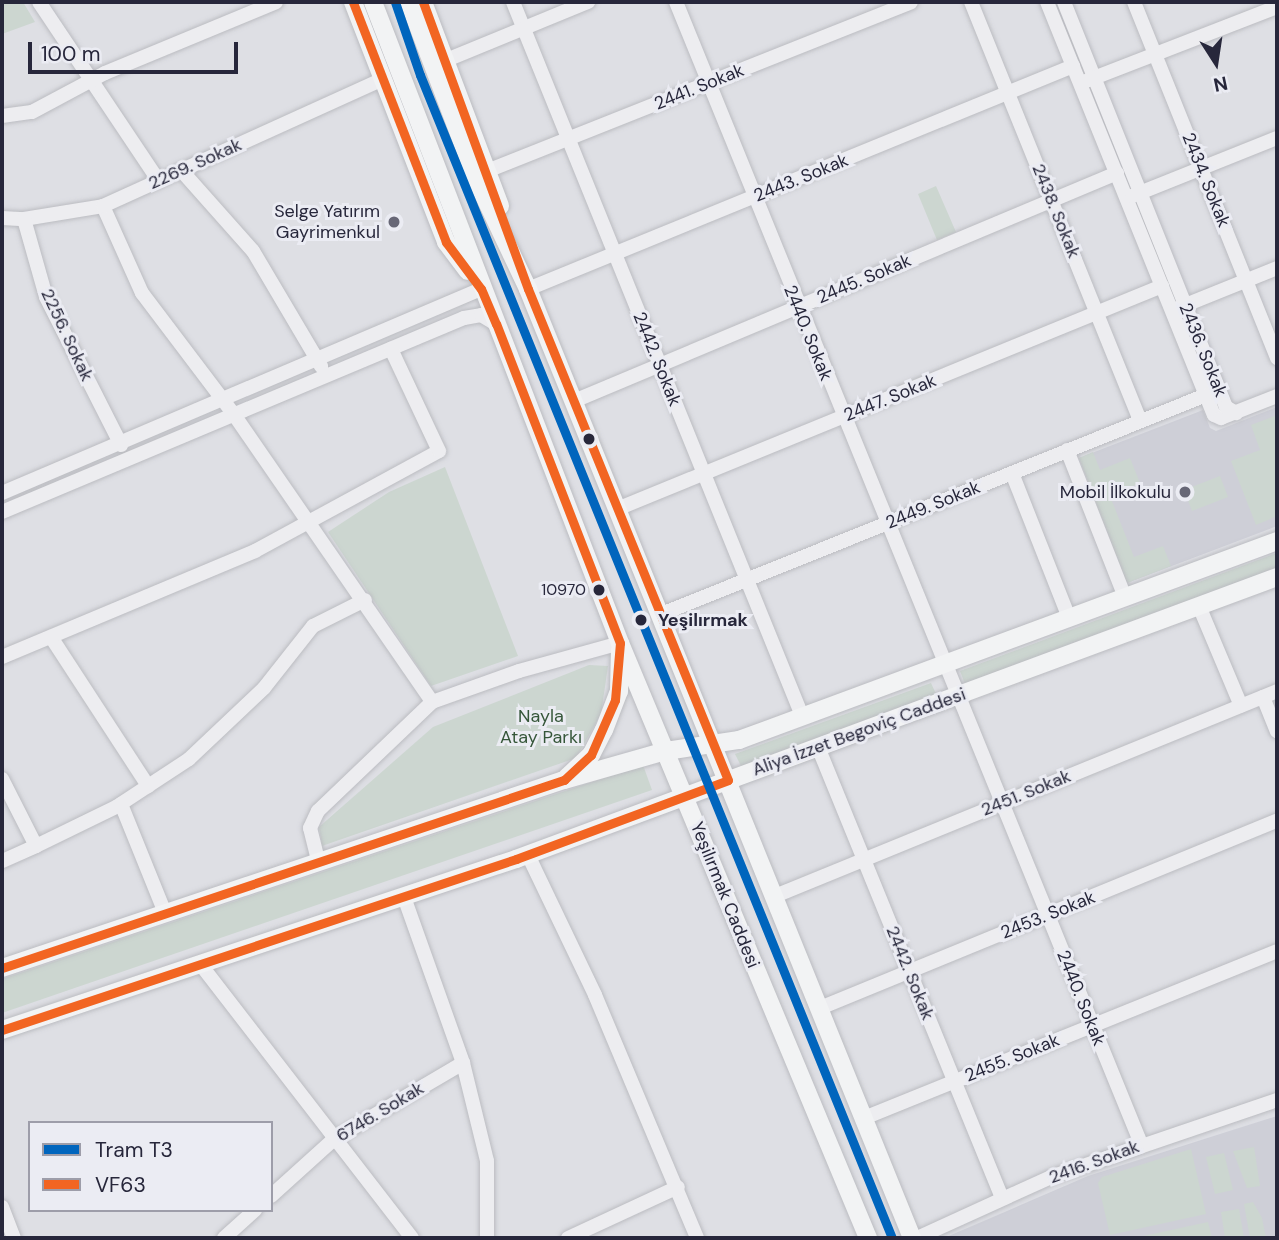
<!DOCTYPE html>
<html>
<head>
<meta charset="utf-8">
<style>
	body { margin:0 }
	#map { position:relative; width:1279px; height:1240px; overflow:hidden; background:#dedfe4; font-family:"DM Sans",sans-serif }
	div>[style] { position:absolute }
	.built>* { inset:0; background:#cecfd7 }
	.green>* { inset:0; background:#ccd6d0 }
	.roads { filter:drop-shadow(0 0 2px #bbbcc1) drop-shadow(0 0 2px #bbbcc1) }
	.minor>* { height:14px; margin:-7px; padding:0 7px; transform-origin:7px; border-radius:7px; background:#ededf0 }
	.major>* { height:18px; margin:-9px; padding:0 9px; transform-origin:9px; border-radius:9px; background:#f2f3f4 }
	.bus-1>* { height:9px; margin:-4.5px; padding:0 4.5px; transform-origin:4.5px; border-radius:4.5px; background:#f26522 }
	.tram-1>* { height:9px; margin:-4.5px; padding:0 4.5px; transform-origin:4.5px; border-radius:4.5px; background:#0065bd }
	.dots>* { width:19px; height:19px; translate:-50% -50%; box-sizing:border-box; border:4px solid #ebecf3; border-radius:50% }
	span { translate:-50% -50%; white-space:nowrap; text-align:center; line-height:1.15; -webkit-text-stroke:6px #ebecf3; paint-order:stroke }
	.bus-label { font-size:16px; color:#27273b }
	.right { translate:-100% -50%; text-align:right }
	.street-label { font-size:18px; color:#27273b }
	.poi-label { font-size:18px; color:#27273b }
	.stop-label { font-size:18px; color:#27273b; font-weight:700 }
	.left { translate:0 -50%; text-align:left }
	.park-label { font-size:18px; color:#355639 }
	.frame { position:absolute; inset:0; border:4px solid #27273b; pointer-events:none }
	.legend { position:absolute; left:28px; top:1121px; width:245px; height:91px; box-sizing:border-box; background:#ebecf3; border:2px solid #9d9da9; margin:0; padding:9px 12px; list-style:none; font-size:21px; color:#27273b }
	.legend li { display:flex; align-items:center; gap:14px; height:35px }
	.legend b { width:35px; border:2px solid #9d9da9 }
	.north { position:absolute; left:1181px; top:28px; width:70px; height:70px; -webkit-text-stroke:5px #ebecf3; paint-order:stroke; rotate:168deg; font-size:19px; font-weight:700; line-height:28px; text-align:center; color:#27273b }
	.north::after { content:''; display:block; margin:auto; width:24px; height:32px; background:#27273b; clip-path:polygon(50% 0,100% 100%,50% 72%,0 100%) }
	.scale { position:absolute; left:28px; top:42px; width:210px; height:32px; box-sizing:border-box; border:4px solid #27273b; border-top:0; padding-left:9px; font-size:21px; line-height:24px; white-space:nowrap; color:#27273b; -webkit-text-stroke:5px #ebecf3; paint-order:stroke }
</style>
</head>
<body>
<div id="map">
	<div class="built">
		<div style="clip-path:polygon(1277px 407px,1277px 526px,1127px 583px,1079px 458px,1203px 410px,1210px 428px,1216px 431px)"></div>
		<div style="clip-path:polygon(1277px 1116px,1277px 1238px,944px 1238px,1088px 1176px)"></div>
	</div>
	<div class="green">
		<div style="clip-path:polygon(2px 2px,23px 2px,35px 22px,2px 34px)"></div>
		<div style="clip-path:polygon(936px 186px,956px 232px,937px 240px,918px 194px)"></div>
		<div style="clip-path:polygon(1277px 415px,1277px 516px,1256px 525px,1231px 461px,1260px 450px,1251px 425px)"></div>
		<div style="clip-path:polygon(1093px 452px,1100px 470px,1130px 458px,1140px 483px,1110px 496px,1134px 557px,1163px 546px,1171px 566px,1127px 583px,1079px 458px)"></div>
		<div style="clip-path:polygon(445px 467px,518px 656px,431px 686px,328px 532px,389px 492px)"></div>
		<div style="clip-path:polygon(1220px 476px,1228px 497px,1192px 511px,1184px 490px)"></div>
		<div style="clip-path:polygon(1277px 553px,1277px 568px,965px 684px,960px 671px)"></div>
		<div style="clip-path:polygon(589px 665px,608px 666px,601px 714px,576px 758px,322px 846px,319px 827px,433px 727px)"></div>
		<div style="clip-path:polygon(931px 683px,936px 694px,742px 768px,735px 754px)"></div>
		<div style="clip-path:polygon(643px 765px,652px 790px,2px 1013px,2px 979px)"></div>
		<div style="clip-path:polygon(1254px 1147px,1260px 1186px,1247px 1188px,1233px 1151px)"></div>
		<div style="clip-path:polygon(1191px 1149px,1206px 1214px,1110px 1235px,1098px 1183px,1102px 1177px)"></div>
		<div style="clip-path:polygon(1224px 1153px,1233px 1190px,1215px 1194px,1206px 1157px)"></div>
		<div style="clip-path:polygon(1253px 1202px,1262px 1218px,1266px 1238px,1250px 1238px,1244px 1204px)"></div>
		<div style="clip-path:polygon(1239px 1209px,1244px 1238px,1225px 1238px,1221px 1212px)"></div>
		<div style="clip-path:polygon(1208px 1222px,1212px 1238px,1134px 1238px)"></div>
	</div>
	<div class="roads">
		<div class="minor">
			<div style="left:39px;top:2px;width:214px;rotate:56.2deg"></div>
			<div style="left:513px;top:2px;width:770px;rotate:67.96deg"></div>
			<div style="left:676px;top:2px;width:1233px;rotate:67.84deg"></div>
			<div style="left:971px;top:2px;width:452px;rotate:68deg"></div>
			<div style="left:1047px;top:2px;width:445px;rotate:68deg"></div>
			<div style="left:1214px;top:415px;width:8px;rotate:23deg"></div>
			<div style="left:1221px;top:418px;width:60px;rotate:-21.4deg"></div>
			<div style="left:1064px;top:2px;width:436px;rotate:68.2deg"></div>
			<div style="left:1226px;top:407px;width:12px;rotate:31deg"></div>
			<div style="left:1134px;top:2px;width:384px;rotate:68.1deg"></div>
			<div style="left:444px;top:61px;width:156px;rotate:-22.3deg"></div>
			<div style="left:1086px;top:81px;width:205px;rotate:-21.2deg"></div>
			<div style="left:2px;top:116px;width:30px;rotate:-8deg"></div>
			<div style="left:32px;top:112px;width:83px;rotate:-28.1deg"></div>
			<div style="left:105px;top:73px;width:185px;rotate:-22.5deg"></div>
			<div style="left:181px;top:170px;width:108px;rotate:48.4deg"></div>
			<div style="left:253px;top:251px;width:134px;rotate:59.4deg"></div>
			<div style="left:487px;top:171px;width:456px;rotate:-21.7deg"></div>
			<div style="left:1132px;top:196px;width:156px;rotate:-21.8deg"></div>
			<div style="left:103px;top:206px;width:95px;rotate:65.9deg"></div>
			<div style="left:142px;top:293px;width:154px;rotate:52.9deg"></div>
			<div style="left:235px;top:416px;width:347px;rotate:55.4deg"></div>
			<div style="left:2px;top:218px;width:22px;rotate:3deg"></div>
			<div style="left:24px;top:219px;width:80px;rotate:-9.3deg"></div>
			<div style="left:103px;top:206px;width:305px;rotate:-24.4deg"></div>
			<div style="left:24px;top:219px;width:81px;rotate:74.2deg"></div>
			<div style="left:46px;top:297px;width:166px;rotate:63.1deg"></div>
			<div style="left:528px;top:289px;width:589px;rotate:-22.25deg"></div>
			<div style="left:1178px;top:308px;width:107px;rotate:-22deg"></div>
			<div style="left:574px;top:401px;width:589px;rotate:-22.78deg"></div>
			<div style="left:1067px;top:450px;width:158px;rotate:68.5deg"></div>
			<div style="left:1012px;top:473px;width:156px;rotate:68.5deg"></div>
			<div style="left:2px;top:493px;width:521px;rotate:-23.07deg"></div>
			<div style="left:617px;top:509px;width:589px;rotate:-22.25deg"></div>
			<div style="left:2px;top:512px;width:501px;rotate:-22.78deg"></div>
			<div style="left:464px;top:318px;width:17px;rotate:-10deg"></div>
			<div style="left:481px;top:315px;width:17px;rotate:31deg"></div>
			<div style="left:1199px;top:606px;width:108px;rotate:67.2deg"></div>
			<div style="left:659px;top:615px;width:590px;rotate:-21.91deg"></div>
			<div style="left:51px;top:637px;width:178px;rotate:56.9deg"></div>
			<div style="left:2px;top:657px;width:274px;rotate:-22.7deg"></div>
			<div style="left:255px;top:551px;width:209px;rotate:-28.5deg"></div>
			<div style="left:439px;top:451px;width:113px;rotate:-115.2deg"></div>
			<div style="left:1263px;top:697px;width:37px;rotate:68deg"></div>
			<div style="left:818px;top:747px;width:487px;rotate:67.8deg"></div>
			<div style="left:2px;top:779px;width:75px;rotate:63.1deg"></div>
			<div style="left:36px;top:846px;width:37px;rotate:156deg"></div>
			<div style="left:121px;top:804px;width:118px;rotate:68deg"></div>
			<div style="left:36px;top:846px;width:89px;rotate:-26deg"></div>
			<div style="left:116px;top:807px;width:87px;rotate:-33.3deg"></div>
			<div style="left:189px;top:759px;width:103px;rotate:-43.4deg"></div>
			<div style="left:264px;top:688px;width:79px;rotate:-51.7deg"></div>
			<div style="left:313px;top:626px;width:58px;rotate:-26.6deg"></div>
			<div style="left:528px;top:855px;width:155px;rotate:64.4deg"></div>
			<div style="left:595px;top:995px;width:264px;rotate:67.2deg"></div>
			<div style="left:318px;top:860px;width:33px;rotate:-104deg"></div>
			<div style="left:310px;top:828px;width:19px;rotate:-65deg"></div>
			<div style="left:318px;top:811px;width:158px;rotate:-43.7deg"></div>
			<div style="left:432px;top:702px;width:92px;rotate:-19.6deg"></div>
			<div style="left:519px;top:671px;width:105px;rotate:-15.5deg"></div>
			<div style="left:775px;top:896px;width:542px;rotate:-22.21deg"></div>
			<div style="left:404px;top:897px;width:176px;rotate:70.4deg"></div>
			<div style="left:463px;top:1063px;width:101px;rotate:76.2deg"></div>
			<div style="left:487px;top:1161px;width:77px;rotate:90deg"></div>
			<div style="left:201px;top:965px;width:345px;rotate:52.3deg"></div>
			<div style="left:820px;top:1008px;width:494px;rotate:-22.3deg"></div>
			<div style="left:864px;top:1118px;width:445px;rotate:-22deg"></div>
			<div style="left:271px;top:1196px;width:85px;rotate:-42.1deg"></div>
			<div style="left:334px;top:1139px;width:150px;rotate:-30.5deg"></div>
			<div style="left:2px;top:1207px;width:33px;rotate:69deg"></div>
			<div style="left:224px;top:1238px;width:42px;rotate:-42.1deg"></div>
			<div style="left:568px;top:1238px;width:121px;rotate:-24.9deg"></div>
			<div style="left:917px;top:1238px;width:147px;rotate:-24.5deg"></div>
			<div style="left:1051px;top:1177px;width:239px;rotate:-18.8deg"></div>
		</div>
		<div class="major">
			<div style="left:353px;top:2px;width:257px;rotate:68.8deg"></div>
			<div style="left:446px;top:242px;width:36px;rotate:53deg"></div>
			<div style="left:373px;top:2px;width:687px;rotate:68.93deg"></div>
			<div style="left:620px;top:643px;width:645px;rotate:67.37deg"></div>
			<div style="left:409px;top:2px;width:191px;rotate:69.2deg"></div>
			<div style="left:477px;top:181px;width:119px;rotate:64.7deg"></div>
			<div style="left:528px;top:289px;width:1024px;rotate:67.97deg"></div>
			<div style="left:423px;top:2px;width:218px;rotate:69.3deg"></div>
			<div style="left:567px;top:777px;width:33px;rotate:-43deg"></div>
			<div style="left:591px;top:755px;width:28px;rotate:-63deg"></div>
			<div style="left:604px;top:730px;width:42px;rotate:-69deg"></div>
			<div style="left:619px;top:691px;width:41px;rotate:-88.6deg"></div>
			<div style="left:2px;top:968px;width:593px;rotate:-18.5deg"></div>
			<div style="left:564px;top:780px;width:106px;rotate:-15.9deg"></div>
			<div style="left:666px;top:751px;width:74px;rotate:-8.6deg"></div>
			<div style="left:739px;top:740px;width:574px;rotate:-20.3deg"></div>
			<div style="left:2px;top:1030px;width:542px;rotate:-18.4deg"></div>
			<div style="left:516px;top:859px;width:812px;rotate:-20.33deg"></div>
		</div>
	</div>
	<div class="bus-1">
		<div style="left:2px;top:968px;width:593px;rotate:-18.5deg"></div>
		<div style="left:564px;top:780px;width:37px;rotate:-43deg"></div>
		<div style="left:591px;top:755px;width:60px;rotate:-66.4deg"></div>
		<div style="left:615px;top:700px;width:57px;rotate:-85deg"></div>
		<div style="left:620px;top:643px;width:342px;rotate:-111.2deg"></div>
		<div style="left:496px;top:324px;width:38px;rotate:-113deg"></div>
		<div style="left:481px;top:289px;width:59px;rotate:-126.7deg"></div>
		<div style="left:446px;top:242px;width:257px;rotate:-111.2deg"></div>
		<div style="left:2px;top:1030px;width:542px;rotate:-18.4deg"></div>
		<div style="left:516px;top:859px;width:226px;rotate:-20.4deg"></div>
		<div style="left:728px;top:780px;width:530px;rotate:-112.16deg"></div>
		<div style="left:528px;top:289px;width:306px;rotate:-110.1deg"></div>
	</div>
	<div class="tram-1">
		<div style="left:395px;top:2px;width:77px;rotate:71.1deg"></div>
		<div style="left:420px;top:75px;width:1255px;rotate:67.91deg"></div>
	</div>
	<div class="dots">
		<div style="left:394px;top:222px;background:#676776"></div>
		<div style="left:589px;top:439px;background:#27273b"></div>
		<div style="left:1185px;top:492px;background:#676776"></div>
		<div style="left:599px;top:590px;background:#27273b"></div>
		<div style="left:641px;top:620px;background:#27273b"></div>
	</div>
	<div class="bus-label">
		<span class="right" style="left:586px;top:590px">10970</span>
	</div>
	<div class="street-label">
		<span style="left:699px;top:87px;rotate:-22deg">2441. Sokak</span>
		<span style="left:195px;top:164px;rotate:-24deg">2269. Sokak</span>
		<span style="left:801px;top:178px;rotate:-22deg">2443. Sokak</span>
		<span style="left:1206px;top:180px;rotate:68deg">2434. Sokak</span>
		<span style="left:1056px;top:211px;rotate:68deg">2438. Sokak</span>
		<span style="left:864px;top:279px;rotate:-23deg">2445. Sokak</span>
		<span style="left:808px;top:333px;rotate:68deg">2440. Sokak</span>
		<span style="left:67px;top:335px;rotate:65deg">2256. Sokak</span>
		<span style="left:1203px;top:350px;rotate:68deg">2436. Sokak</span>
		<span style="left:657px;top:359px;rotate:68deg">2442. Sokak</span>
		<span style="left:890px;top:398px;rotate:-22deg">2447. Sokak</span>
		<span style="left:933px;top:505px;rotate:-22deg">2449. Sokak</span>
		<span style="left:859px;top:732px;rotate:-20deg">Aliya İzzet Begoviç Caddesi</span>
		<span style="left:1026px;top:793px;rotate:-22deg">2451. Sokak</span>
		<span style="left:725px;top:895px;rotate:68deg">Yeşilırmak Caddesi</span>
		<span style="left:1048px;top:915px;rotate:-22deg">2453. Sokak</span>
		<span style="left:910px;top:973px;rotate:68deg">2442. Sokak</span>
		<span style="left:1081px;top:998px;rotate:68deg">2440. Sokak</span>
		<span style="left:1012px;top:1058px;rotate:-22deg">2455. Sokak</span>
		<span style="left:380px;top:1112px;rotate:-31deg">6746. Sokak</span>
		<span style="left:1094px;top:1162px;rotate:-20deg">2416. Sokak</span>
	</div>
	<div class="poi-label">
		<span class="right" style="left:380px;top:222px">Selge Yatırım<br>Gayrimenkul</span>
		<span class="right" style="left:1171px;top:492px">Mobil İlkokulu</span>
	</div>
	<div class="stop-label">
		<span class="left" style="left:658px;top:620px">Yeşilırmak</span>
	</div>
	<div class="park-label">
		<span style="left:541px;top:727px">Nayla<br>Atay Parkı</span>
	</div>
	<div class="frame"></div>
	<ul class="legend">
	<li><b style="height:9px;background:#0065bd"></b>Tram T3</li>
	<li><b style="height:9px;background:#f26522"></b>VF63</li>
	</ul>
	<div class="north">N</div>
	<div class="scale">100 m</div>
</div>
</body>
</html>
